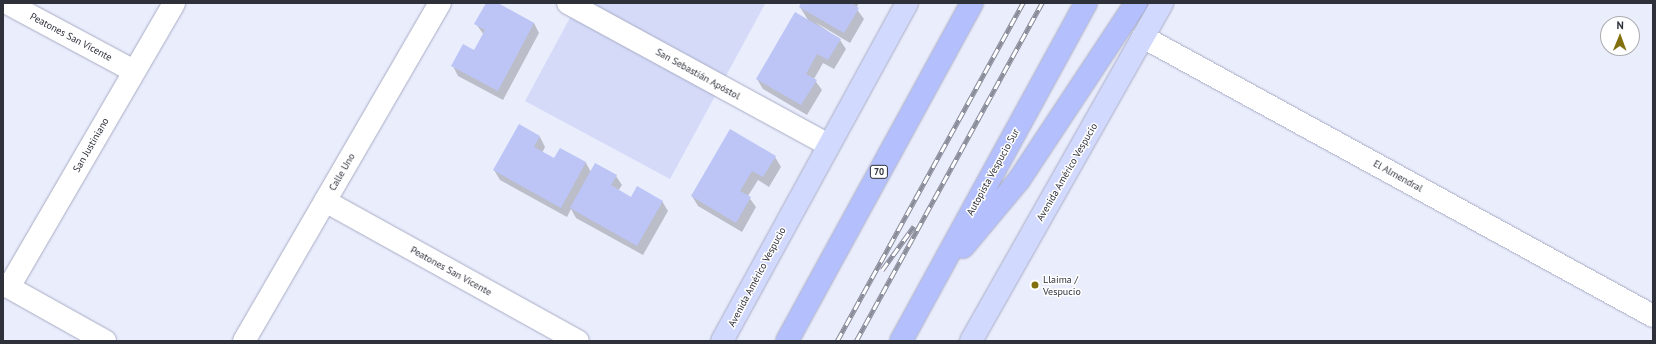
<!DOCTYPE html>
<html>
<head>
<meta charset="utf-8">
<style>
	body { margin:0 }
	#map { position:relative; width:1656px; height:344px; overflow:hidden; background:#eaedfc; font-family:"PT Sans",sans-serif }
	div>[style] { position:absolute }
	.green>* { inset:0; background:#d4daf8 }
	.shadow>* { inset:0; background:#0003 }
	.building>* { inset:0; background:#bcc5f5 }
	.roads { filter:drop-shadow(0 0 1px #a8acc4) drop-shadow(0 0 1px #a8acc4) }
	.minor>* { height:22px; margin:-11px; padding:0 11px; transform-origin:11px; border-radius:11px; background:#fff }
	.major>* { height:22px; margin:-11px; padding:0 11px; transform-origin:11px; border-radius:11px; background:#d2d9fe }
	.highway>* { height:22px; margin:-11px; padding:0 11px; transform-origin:11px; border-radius:11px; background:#b4bffe }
	.rail>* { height:4.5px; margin-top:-2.25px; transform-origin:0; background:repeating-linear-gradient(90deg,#fff 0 9px,#898c98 0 18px); box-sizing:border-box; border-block:1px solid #898c98 }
	.dots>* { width:11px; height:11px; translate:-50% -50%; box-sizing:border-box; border:2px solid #fff; border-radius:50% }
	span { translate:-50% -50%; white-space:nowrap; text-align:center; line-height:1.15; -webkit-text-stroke:3px #fff; paint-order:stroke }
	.shield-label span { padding:1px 3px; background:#fff; border:1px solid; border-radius:3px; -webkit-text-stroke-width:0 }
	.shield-label { font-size:9px; color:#2e303a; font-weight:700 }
	.street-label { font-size:10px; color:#2e303a }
	.poi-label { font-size:10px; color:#2e303a }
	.left { translate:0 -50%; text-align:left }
	.frame { position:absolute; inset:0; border:4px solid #2e303a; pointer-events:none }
	.north { position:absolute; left:1600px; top:16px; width:40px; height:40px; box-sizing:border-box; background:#fff; border:1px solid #abacb0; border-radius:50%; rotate:1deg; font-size:11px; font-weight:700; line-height:16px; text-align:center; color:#2e303a }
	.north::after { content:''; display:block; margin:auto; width:14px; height:18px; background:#826f0e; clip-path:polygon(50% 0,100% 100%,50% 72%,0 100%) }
</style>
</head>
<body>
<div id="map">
	<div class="green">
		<div style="clip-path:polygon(578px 3px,765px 4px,670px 179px,525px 101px)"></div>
	</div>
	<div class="shadow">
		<div style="clip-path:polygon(487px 3px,496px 3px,534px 23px,539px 33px,503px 100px,458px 76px,453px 66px,475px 51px,484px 35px,476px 24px)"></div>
		<div style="clip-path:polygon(802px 3px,859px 3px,856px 8px,864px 19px,850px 43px,815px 22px,840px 40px,846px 49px,834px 69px,823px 63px,814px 79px,822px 90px,807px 115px,763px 89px,757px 79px,808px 20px,800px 7px)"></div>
		<div style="clip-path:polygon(519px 125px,540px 137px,545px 147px,542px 153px,554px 160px,561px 149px,586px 163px,591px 172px,616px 176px,622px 185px,618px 191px,631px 198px,662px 201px,668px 211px,643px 255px,576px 218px,571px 209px,567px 217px,500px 180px,494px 170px)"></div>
		<div style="clip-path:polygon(775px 157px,781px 167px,769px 187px,758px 180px,748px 196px,756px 207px,742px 232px,698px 206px,692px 196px)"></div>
	</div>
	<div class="building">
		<div style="clip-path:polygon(486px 3px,498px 3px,534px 23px,498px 91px,451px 66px,463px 44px,474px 50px,485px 30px,474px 24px)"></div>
		<div style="clip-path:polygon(801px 3px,851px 3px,859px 8px,844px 33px,799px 7px)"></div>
		<div style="clip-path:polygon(795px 12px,841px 39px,828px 60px,817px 54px,806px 74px,817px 80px,801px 105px,756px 79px)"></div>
		<div style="clip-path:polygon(519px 124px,540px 136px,534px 147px,554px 158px,560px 148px,586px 162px,561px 208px,493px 170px)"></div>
		<div style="clip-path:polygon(730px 129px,776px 156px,763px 177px,752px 171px,740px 191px,751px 197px,736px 223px,691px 196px)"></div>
		<div style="clip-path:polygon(595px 163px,617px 175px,611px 185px,631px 197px,637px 186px,663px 201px,637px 246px,570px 208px)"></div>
	</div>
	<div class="roads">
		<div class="minor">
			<div style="left:7px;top:3px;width:144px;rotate:28.2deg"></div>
			<div style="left:568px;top:3px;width:296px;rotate:28.6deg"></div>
			<div style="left:1143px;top:37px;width:581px;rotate:28.68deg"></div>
			<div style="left:325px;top:201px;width:289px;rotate:29deg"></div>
			<div style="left:3px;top:284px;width:117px;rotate:29.2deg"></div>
			<div style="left:9px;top:287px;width:328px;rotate:-59.8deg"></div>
			<div style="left:244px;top:341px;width:391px;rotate:-59.9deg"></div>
		</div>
		<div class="major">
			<div style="left:722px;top:341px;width:385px;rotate:-61.3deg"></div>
			<div style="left:971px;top:341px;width:388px;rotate:-60.5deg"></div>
		</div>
		<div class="highway">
			<div style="left:963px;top:247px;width:87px;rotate:-50.1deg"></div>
			<div style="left:1019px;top:180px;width:212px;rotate:-56.5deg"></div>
			<div style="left:787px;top:341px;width:385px;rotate:-61.3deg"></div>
			<div style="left:901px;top:341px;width:385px;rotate:-61.3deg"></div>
		</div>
	</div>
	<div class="rail">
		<div style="left:882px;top:270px;width:54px;rotate:-54deg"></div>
		<div style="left:837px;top:341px;width:386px;rotate:-61.2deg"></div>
		<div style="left:856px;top:341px;width:386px;rotate:-61.2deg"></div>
	</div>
	<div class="dots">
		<div style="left:1035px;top:285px;background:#826f0e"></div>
	</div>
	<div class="shield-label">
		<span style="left:879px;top:172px">70</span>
	</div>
	<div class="street-label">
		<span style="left:71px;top:37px;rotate:28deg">Peatones San Vicente</span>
		<span style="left:698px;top:74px;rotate:29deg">San Sebastián Apóstol</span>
		<span style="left:91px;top:145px;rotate:-60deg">San Justiniano</span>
		<span style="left:342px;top:172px;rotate:-60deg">Calle Uno</span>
		<span style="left:993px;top:172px;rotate:-61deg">Autopista Vespucio Sur</span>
		<span style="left:1067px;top:172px;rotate:-60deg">Avenida Américo Vespucio</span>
		<span style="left:1398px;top:176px;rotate:29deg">El Almendral</span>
		<span style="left:451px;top:271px;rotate:29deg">Peatones San Vicente</span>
		<span style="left:757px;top:277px;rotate:-62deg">Avenida Américo Vespucio</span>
	</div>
	<div class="poi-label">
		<span class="left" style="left:1043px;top:285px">Llaima /<br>Vespucio</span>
	</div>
	<div class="frame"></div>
	<div class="north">N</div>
</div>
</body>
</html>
